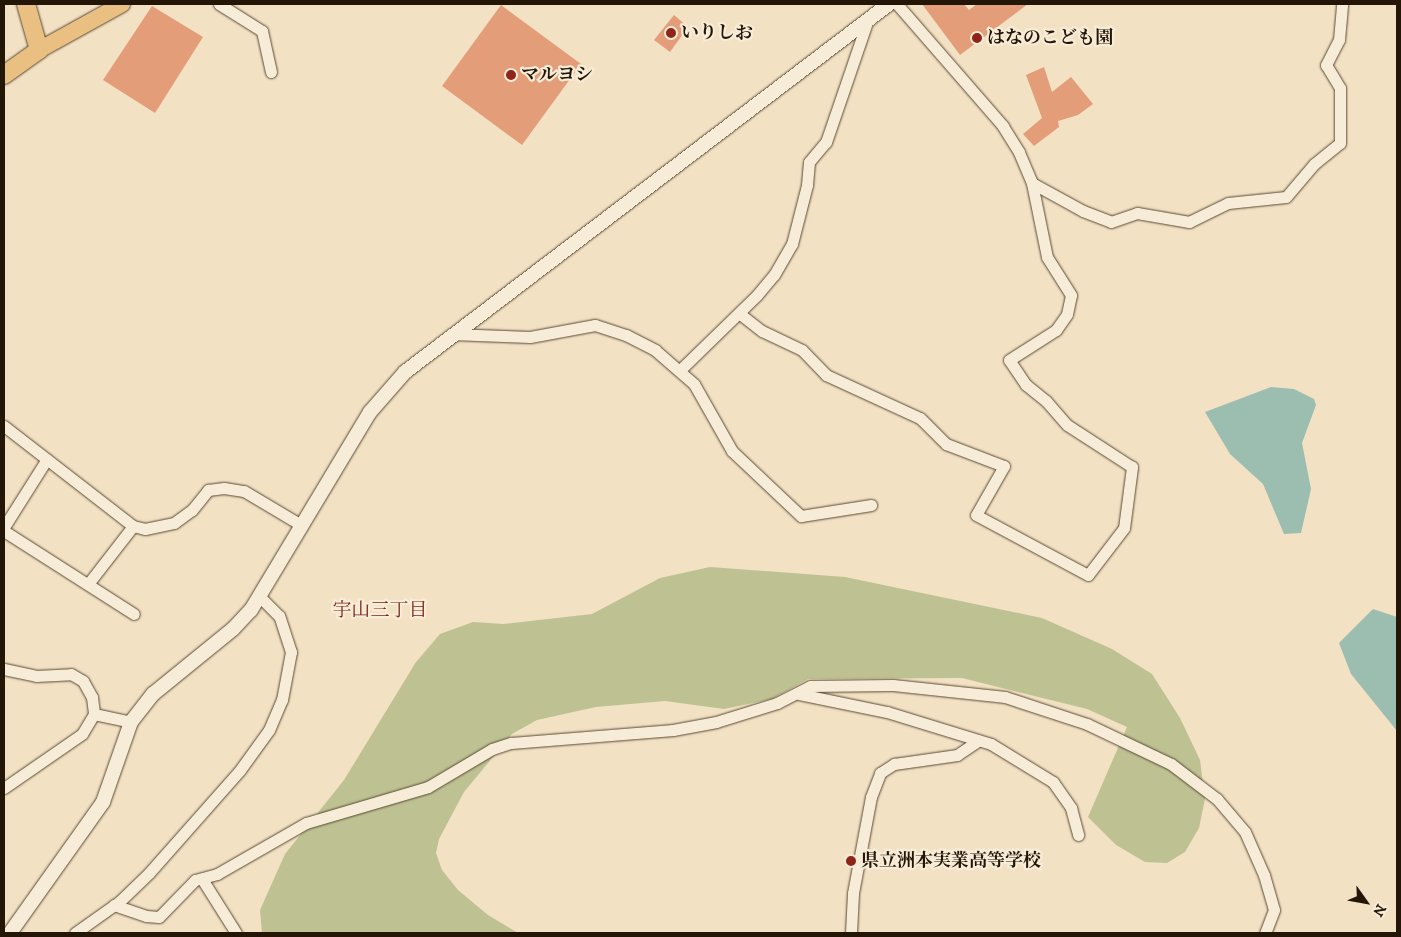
<!DOCTYPE html>
<html>
<head>
<meta charset="utf-8">
<style>
	body { margin:0 }
	#map { position:relative; width:1401px; height:937px; overflow:hidden; background:#f3e1c3; font-family:"IM FELL DW Pica","Noto Serif JP",serif }
	div>[style] { position:absolute }
	.green>* { inset:0; background:#bec292 }
	.water>* { inset:0; background:#9cbeb0 }
	.building>* { inset:0; background:#e49d79 }
	.roads { filter:drop-shadow(0 0 1px #584935) drop-shadow(0 0 1px #584935) }
	.minor>* { height:11px; margin:-5.5px; padding:0 5.5px; transform-origin:5.5px; border-radius:5.5px; background:#f7ecd8 }
	.tertiary>* { height:14px; margin:-7px; padding:0 7px; transform-origin:7px; border-radius:7px; background:#f7ecd8 }
	.primary>* { height:16px; margin:-8px; padding:0 8px; transform-origin:8px; border-radius:8px; background:#eac082 }
	.trunk>* { height:18px; margin:-9px; padding:0 9px; transform-origin:9px; border-radius:9px; background:#eac082 }
	.dots>* { width:14px; height:14px; translate:-50% -50%; box-sizing:border-box; border:2px solid #f7ecd8; border-radius:50% }
	span { translate:-50% -50%; white-space:nowrap; text-align:center; line-height:1.15; -webkit-text-stroke:4.5px #f7ecd8; paint-order:stroke }
	.poi-label { font-size:18px; color:#241606; font-weight:700 }
	.left { translate:0 -50%; text-align:left }
	.neighbourhood-label { font-size:19px; color:#7a1f14 }
	.frame { position:absolute; inset:0; border:5px solid #241606; pointer-events:none }
	.north { position:absolute; left:1341px; top:877px; width:50px; height:50px; -webkit-text-stroke:4px #f7ecd8; paint-order:stroke; rotate:122deg; font-size:14px; font-weight:700; line-height:20px; text-align:center; color:#241606 }
	.north::after { content:''; display:block; margin:auto; width:18px; height:22px; background:#241606; clip-path:polygon(50% 0,100% 100%,50% 72%,0 100%) }
</style>
</head>
<body>
<div id="map">
	<div class="green">
		<div style="clip-path:polygon(710px 567px,845px 577px,1042px 618px,1112px 649px,1152px 674px,1180px 718px,1200px 760px,1205px 799px,1199px 828px,1185px 852px,1167px 863px,1145px 862px,1116px 845px,1088px 817px,1127px 727px,1087px 709px,962px 678px,808px 679px,772px 699px,724px 709px,665px 701px,596px 707px,537px 720px,512px 734px,464px 792px,439px 839px,436px 853px,442px 870px,458px 890px,488px 915px,518px 933px,262px 933px,260px 910px,285px 854px,344px 780px,416px 662px,440px 634px,473px 622px,503px 624px,592px 614px,660px 578px)"></div>
	</div>
	<div class="water">
		<div style="clip-path:polygon(1271px 387px,1294px 389px,1314px 399px,1316px 405px,1302px 443px,1311px 489px,1301px 533px,1284px 534px,1263px 484px,1230px 454px,1205px 412px)"></div>
		<div style="clip-path:polygon(1373px 609px,1397px 617px,1397px 731px,1351px 674px,1339px 643px)"></div>
	</div>
	<div class="building">
		<div style="clip-path:polygon(922px 4px,964px 4px,969px 10px,977px 4px,1028px 4px,960px 55px)"></div>
		<div style="clip-path:polygon(501px 5px,581px 64px,522px 145px,442px 86px)"></div>
		<div style="clip-path:polygon(152px 6px,203px 37px,155px 113px,103px 80px)"></div>
		<div style="clip-path:polygon(674px 15px,688px 27px,670px 52px,654px 40px)"></div>
		<div style="clip-path:polygon(1044px 67px,1052px 92px,1071px 77px,1093px 104px,1078px 115px,1058px 121px,1059px 127px,1034px 146px,1023px 134px,1042px 118px,1026px 75px)"></div>
	</div>
	<div class="roads">
		<div class="minor">
			<div style="left:219px;top:4px;width:51px;rotate:32.1deg"></div>
			<div style="left:262px;top:31px;width:42px;rotate:77.6deg"></div>
			<div style="left:1032px;top:183px;width:58px;rotate:28.8deg"></div>
			<div style="left:1083px;top:211px;width:30px;rotate:21deg"></div>
			<div style="left:1111px;top:222px;width:28px;rotate:-19deg"></div>
			<div style="left:1137px;top:213px;width:53px;rotate:9.8deg"></div>
			<div style="left:1189px;top:222px;width:43px;rotate:-26deg"></div>
			<div style="left:1228px;top:203px;width:58px;rotate:-5.9deg"></div>
			<div style="left:1286px;top:197px;width:43px;rotate:-49.7deg"></div>
			<div style="left:1314px;top:164px;width:33px;rotate:-39deg"></div>
			<div style="left:1340px;top:143px;width:55px;rotate:-90deg"></div>
			<div style="left:1340px;top:88px;width:27px;rotate:-121deg"></div>
			<div style="left:1326px;top:65px;width:28px;rotate:-63deg"></div>
			<div style="left:1339px;top:40px;width:36px;rotate:-85deg"></div>
			<div style="left:740px;top:314px;width:28px;rotate:38deg"></div>
			<div style="left:762px;top:331px;width:44px;rotate:25.4deg"></div>
			<div style="left:802px;top:350px;width:35px;rotate:46deg"></div>
			<div style="left:826px;top:375px;width:103px;rotate:24.6deg"></div>
			<div style="left:920px;top:418px;width:37px;rotate:45deg"></div>
			<div style="left:946px;top:444px;width:62px;rotate:20.8deg"></div>
			<div style="left:1004px;top:466px;width:56px;rotate:119.7deg"></div>
			<div style="left:976px;top:515px;width:127px;rotate:28.2deg"></div>
			<div style="left:1088px;top:575px;width:59px;rotate:-52.5deg"></div>
			<div style="left:1124px;top:528px;width:62px;rotate:-82.5deg"></div>
			<div style="left:1132px;top:467px;width:77px;rotate:-147.1deg"></div>
			<div style="left:1067px;top:425px;width:32px;rotate:-131deg"></div>
			<div style="left:1046px;top:401px;width:26px;rotate:-141deg"></div>
			<div style="left:1026px;top:385px;width:30px;rotate:-124deg"></div>
			<div style="left:1009px;top:360px;width:56px;rotate:-32.6deg"></div>
			<div style="left:1056px;top:330px;width:19px;rotate:-55deg"></div>
			<div style="left:1067px;top:314px;width:19px;rotate:-78deg"></div>
			<div style="left:1071px;top:295px;width:45px;rotate:-122.3deg"></div>
			<div style="left:1047px;top:257px;width:76px;rotate:-101.5deg"></div>
			<div style="left:1032px;top:183px;width:34px;rotate:-113deg"></div>
			<div style="left:1019px;top:152px;width:31px;rotate:-122deg"></div>
			<div style="left:1003px;top:126px;width:162px;rotate:-131deg"></div>
			<div style="left:451px;top:334px;width:79px;rotate:2.2deg"></div>
			<div style="left:530px;top:337px;width:66px;rotate:-10.5deg"></div>
			<div style="left:595px;top:325px;width:33px;rotate:18deg"></div>
			<div style="left:626px;top:335px;width:33px;rotate:27deg"></div>
			<div style="left:655px;top:350px;width:52px;rotate:41.1deg"></div>
			<div style="left:694px;top:384px;width:77px;rotate:60.4deg"></div>
			<div style="left:732px;top:451px;width:95px;rotate:43.3deg"></div>
			<div style="left:801px;top:516px;width:71px;rotate:-8.9deg"></div>
			<div style="left:680px;top:370px;width:107px;rotate:-44.2deg"></div>
			<div style="left:757px;top:295px;width:26px;rotate:-50deg"></div>
			<div style="left:774px;top:275px;width:36px;rotate:-60deg"></div>
			<div style="left:792px;top:244px;width:61px;rotate:-75.7deg"></div>
			<div style="left:807px;top:185px;width:23px;rotate:-85deg"></div>
			<div style="left:809px;top:162px;width:26px;rotate:-50deg"></div>
			<div style="left:826px;top:142px;width:130px;rotate:-71.1deg"></div>
			<div style="left:4px;top:426px;width:163px;rotate:37.8deg"></div>
			<div style="left:133px;top:526px;width:12px;rotate:14deg"></div>
			<div style="left:145px;top:529px;width:30px;rotate:-12deg"></div>
			<div style="left:174px;top:523px;width:22px;rotate:-36deg"></div>
			<div style="left:192px;top:510px;width:26px;rotate:-51deg"></div>
			<div style="left:208px;top:490px;width:16px;rotate:-7deg"></div>
			<div style="left:224px;top:488px;width:20px;rotate:9deg"></div>
			<div style="left:244px;top:491px;width:66px;rotate:30.8deg"></div>
			<div style="left:4px;top:527px;width:80px;rotate:-57.7deg"></div>
			<div style="left:4px;top:531px;width:154px;rotate:32.6deg"></div>
			<div style="left:88px;top:584px;width:73px;rotate:-52.2deg"></div>
			<div style="left:4px;top:669px;width:33px;rotate:12deg"></div>
			<div style="left:36px;top:676px;width:35px;rotate:-3deg"></div>
			<div style="left:71px;top:674px;width:14px;rotate:30deg"></div>
			<div style="left:83px;top:681px;width:18px;rotate:61deg"></div>
			<div style="left:92px;top:697px;width:17px;rotate:83deg"></div>
			<div style="left:94px;top:714px;width:23px;rotate:121deg"></div>
			<div style="left:82px;top:734px;width:95px;rotate:145.3deg"></div>
			<div style="left:799px;top:694px;width:90px;rotate:11.6deg"></div>
			<div style="left:887px;top:712px;width:109px;rotate:17.1deg"></div>
			<div style="left:991px;top:744px;width:73px;rotate:31.5deg"></div>
			<div style="left:1053px;top:782px;width:32px;rotate:55deg"></div>
			<div style="left:1071px;top:808px;width:28px;rotate:75deg"></div>
			<div style="left:94px;top:714px;width:38px;rotate:12deg"></div>
			<div style="left:202px;top:879px;width:64px;rotate:57.8deg"></div>
			<div style="left:114px;top:905px;width:34px;rotate:19deg"></div>
			<div style="left:146px;top:916px;width:13px;rotate:4deg"></div>
			<div style="left:159px;top:917px;width:52px;rotate:-45.8deg"></div>
			<div style="left:195px;top:880px;width:23px;rotate:-15deg"></div>
			<div style="left:217px;top:874px;width:103px;rotate:-29.8deg"></div>
			<div style="left:306px;top:823px;width:127px;rotate:-16.4deg"></div>
			<div style="left:428px;top:787px;width:74px;rotate:-30.7deg"></div>
			<div style="left:492px;top:749px;width:20px;rotate:-18deg"></div>
			<div style="left:511px;top:743px;width:163px;rotate:-4.6deg"></div>
			<div style="left:673px;top:730px;width:44px;rotate:-10.5deg"></div>
			<div style="left:716px;top:722px;width:64px;rotate:-17.3deg"></div>
			<div style="left:777px;top:703px;width:37px;rotate:-27deg"></div>
			<div style="left:810px;top:686px;width:83px;rotate:-0.7deg"></div>
			<div style="left:893px;top:685px;width:113px;rotate:6.1deg"></div>
			<div style="left:1005px;top:697px;width:86px;rotate:18.2deg"></div>
			<div style="left:1087px;top:724px;width:93px;rotate:25.5deg"></div>
			<div style="left:1171px;top:764px;width:58px;rotate:37.3deg"></div>
			<div style="left:1217px;top:799px;width:43px;rotate:49.7deg"></div>
			<div style="left:1245px;top:832px;width:47px;rotate:66.2deg"></div>
			<div style="left:1264px;top:875px;width:36px;rotate:74deg"></div>
			<div style="left:1274px;top:910px;width:25px;rotate:111deg"></div>
			<div style="left:75px;top:933px;width:55px;rotate:-35.4deg"></div>
			<div style="left:120px;top:901px;width:40px;rotate:-44deg"></div>
			<div style="left:149px;top:873px;width:137px;rotate:-48.5deg"></div>
			<div style="left:240px;top:770px;width:49px;rotate:-54.1deg"></div>
			<div style="left:269px;top:730px;width:33px;rotate:-67deg"></div>
			<div style="left:282px;top:700px;width:49px;rotate:-79.4deg"></div>
			<div style="left:291px;top:652px;width:38px;rotate:-108deg"></div>
			<div style="left:279px;top:616px;width:27px;rotate:-135deg"></div>
			<div style="left:851px;top:933px;width:40px;rotate:-87.1deg"></div>
			<div style="left:853px;top:893px;width:98px;rotate:-79.4deg"></div>
			<div style="left:871px;top:797px;width:26px;rotate:-69deg"></div>
			<div style="left:880px;top:773px;width:17px;rotate:-33deg"></div>
			<div style="left:894px;top:764px;width:64px;rotate:-8.1deg"></div>
			<div style="left:957px;top:755px;width:23px;rotate:-34deg"></div>
		</div>
		<div class="tertiary">
			<div style="left:10px;top:933px;width:161px;rotate:-54.6deg"></div>
			<div style="left:103px;top:802px;width:85px;rotate:-70.7deg"></div>
			<div style="left:131px;top:722px;width:36px;rotate:-52deg"></div>
			<div style="left:153px;top:694px;width:103px;rotate:-39.1deg"></div>
			<div style="left:233px;top:629px;width:26px;rotate:-47deg"></div>
			<div style="left:251px;top:610px;width:231px;rotate:-59deg"></div>
			<div style="left:370px;top:412px;width:53px;rotate:-48.8deg"></div>
			<div style="left:405px;top:372px;width:608px;rotate:-37.25deg"></div>
		</div>
		<div class="primary">
			<div style="left:39px;top:50px;width:95px;rotate:-29deg"></div>
		</div>
		<div class="trunk">
			<div style="left:4px;top:75px;width:43px;rotate:-35.5deg"></div>
			<div style="left:39px;top:50px;width:48px;rotate:-105.8deg"></div>
		</div>
	</div>
	<div class="dots">
		<div style="left:671px;top:33px;background:#8f2418"></div>
		<div style="left:977px;top:38px;background:#8f2418"></div>
		<div style="left:511px;top:75px;background:#8f2418"></div>
		<div style="left:851px;top:861px;background:#8f2418"></div>
	</div>
	<div class="poi-label">
		<span class="left" style="left:681px;top:33px">いりしお</span>
		<span class="left" style="left:987px;top:38px">はなのこども園</span>
		<span class="left" style="left:521px;top:75px">マルヨシ</span>
		<span class="left" style="left:861px;top:861px">県立洲本実業高等学校</span>
	</div>
	<div class="neighbourhood-label">
		<span style="left:380px;top:611px">宇山三丁目</span>
	</div>
	<div class="frame"></div>
	<div class="north">N</div>
</div>
</body>
</html>
